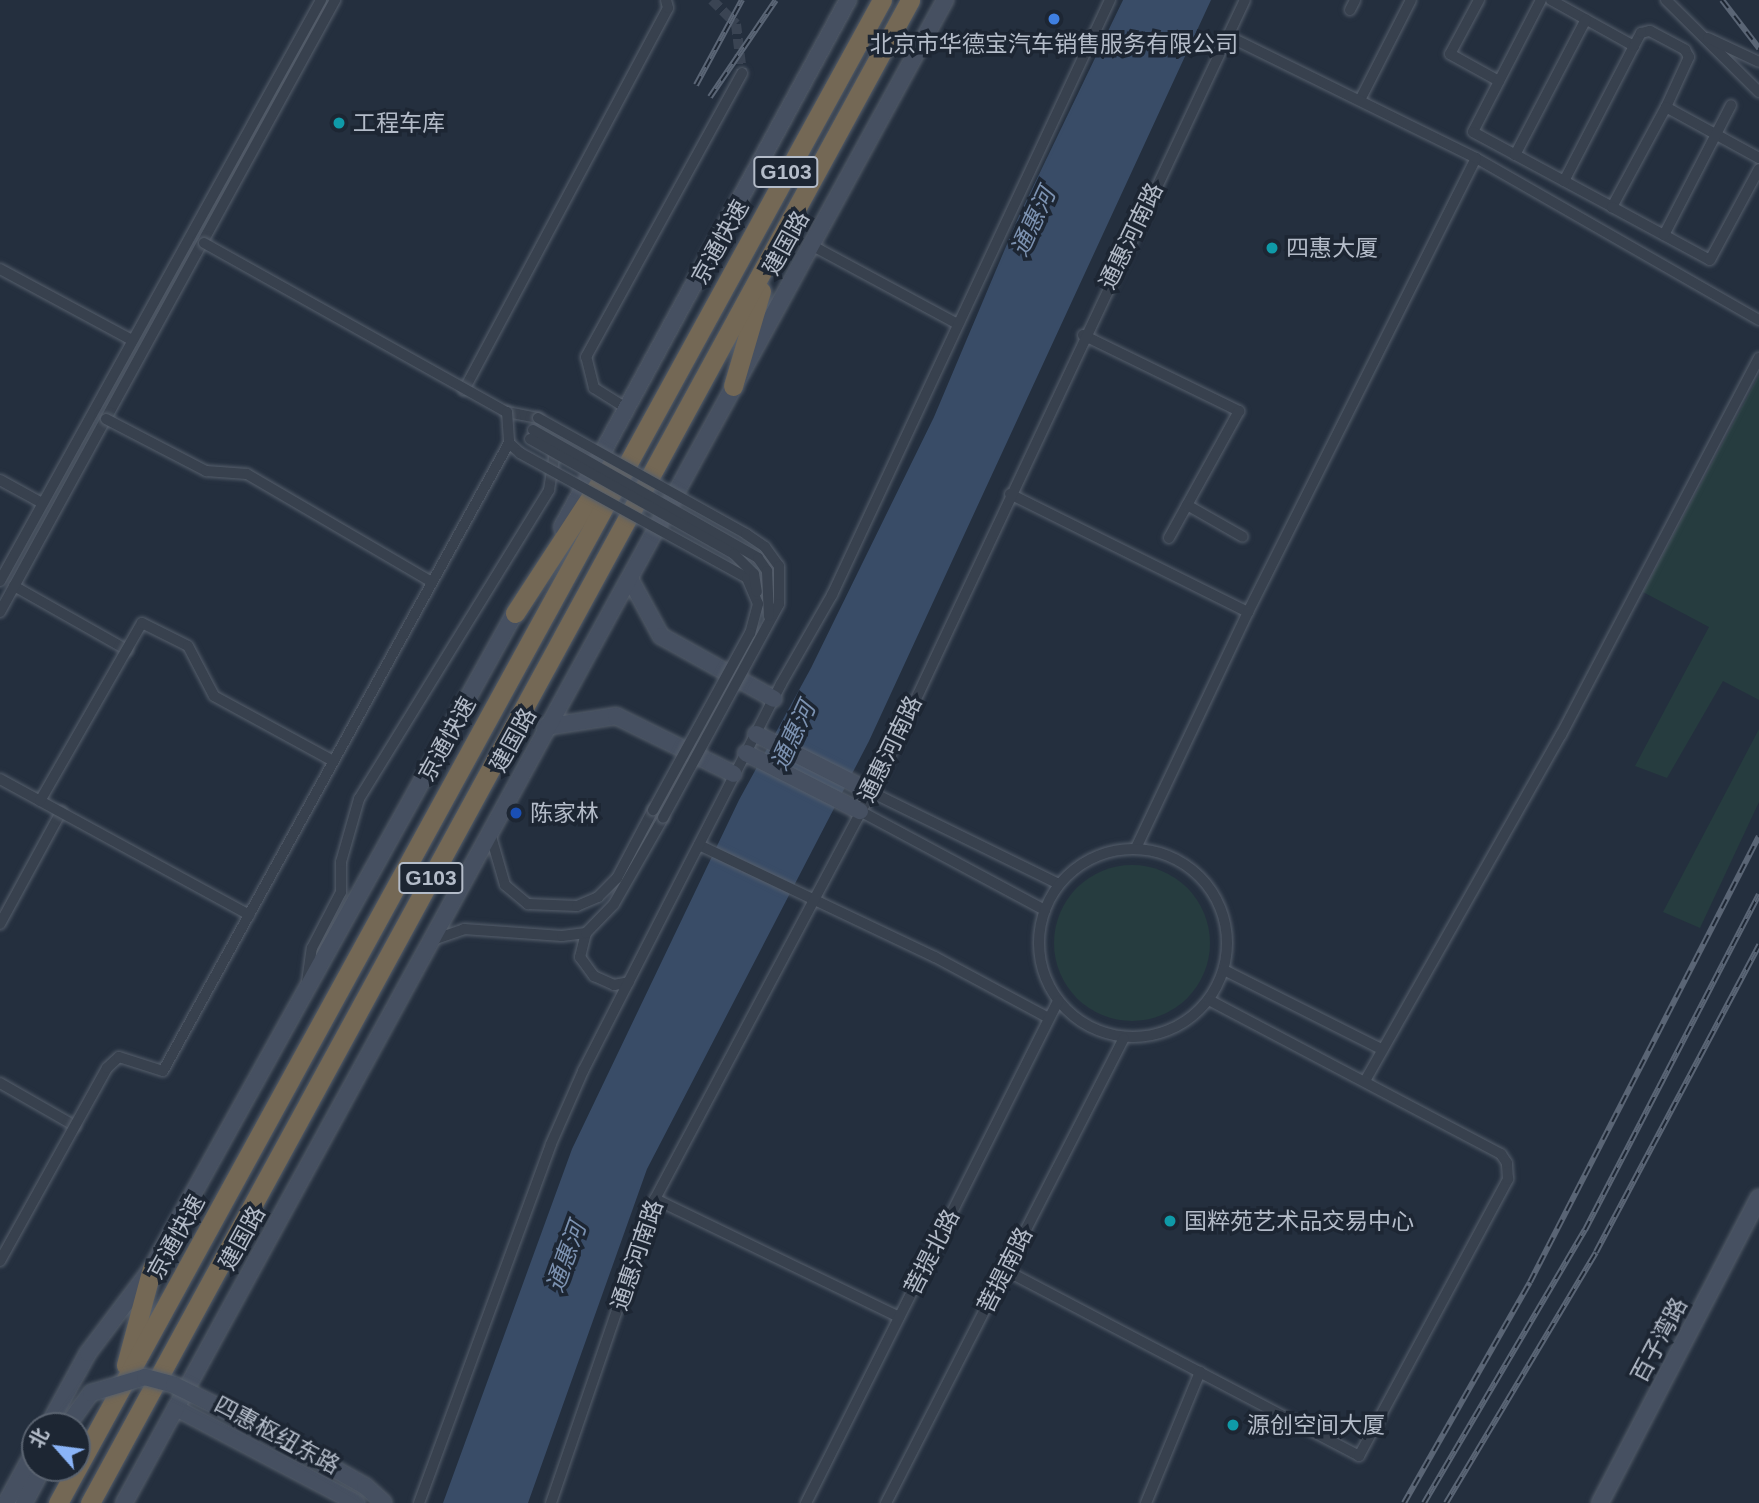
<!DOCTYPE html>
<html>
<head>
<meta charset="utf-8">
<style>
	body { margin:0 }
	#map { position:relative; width:1759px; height:1503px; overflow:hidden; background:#242f3e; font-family:Helvetica,"Noto Sans SC",sans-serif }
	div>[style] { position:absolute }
	.green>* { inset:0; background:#263c3f }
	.round { border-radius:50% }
	.water>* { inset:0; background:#394c67 }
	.street-tunnel>* { height:10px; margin-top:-5px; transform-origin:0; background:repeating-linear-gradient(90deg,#3a4453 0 10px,transparent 0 15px) }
	.roads { filter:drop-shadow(0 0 2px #565f6c) drop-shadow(0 0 2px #565f6c) }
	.street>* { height:10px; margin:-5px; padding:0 5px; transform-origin:5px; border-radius:5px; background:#38414e }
	.street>.ring { margin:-5px; padding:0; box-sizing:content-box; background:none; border:10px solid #38414e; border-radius:50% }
	.secondary>* { height:16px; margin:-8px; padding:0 8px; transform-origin:8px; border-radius:8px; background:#465061 }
	.highway>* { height:19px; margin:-9.5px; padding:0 9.5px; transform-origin:9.5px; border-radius:9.5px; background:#746855 }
	.rail>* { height:6px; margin-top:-3px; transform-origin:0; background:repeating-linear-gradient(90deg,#1d2633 0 10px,#5a6575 0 20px); box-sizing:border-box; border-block:2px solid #5a6575 }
	.bridges { filter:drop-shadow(0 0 2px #565f6c) drop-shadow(0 0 2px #565f6c) }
	.street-bridge>* { height:10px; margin:-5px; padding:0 5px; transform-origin:5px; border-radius:5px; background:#38414e }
	.secondary-bridge>* { height:16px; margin:-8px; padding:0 8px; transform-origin:8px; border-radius:8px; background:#465061 }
	.dots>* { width:19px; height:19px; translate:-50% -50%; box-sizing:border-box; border:4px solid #1d2633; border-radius:50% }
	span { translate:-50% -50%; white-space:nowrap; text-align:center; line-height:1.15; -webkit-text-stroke:7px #1d2633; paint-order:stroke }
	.shield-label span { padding:2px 5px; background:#1d2633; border:2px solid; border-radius:5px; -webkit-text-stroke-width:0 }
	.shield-label { font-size:21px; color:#b4bcc9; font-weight:700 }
	.poi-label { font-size:23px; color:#b4bcc9 }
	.left { translate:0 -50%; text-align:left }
	.street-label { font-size:23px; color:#b4bcc9 }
	.water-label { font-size:24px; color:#7c92b1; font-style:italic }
	.north { position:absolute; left:21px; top:1412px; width:70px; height:70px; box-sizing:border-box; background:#1d2633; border:2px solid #59626f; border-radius:50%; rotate:298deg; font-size:19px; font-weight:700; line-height:28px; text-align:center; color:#b4bcc9 }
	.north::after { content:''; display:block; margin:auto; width:24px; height:32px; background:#8ab4f8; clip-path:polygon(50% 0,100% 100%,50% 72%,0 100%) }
</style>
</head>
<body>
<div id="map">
	<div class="green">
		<div style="clip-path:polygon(1759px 375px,1759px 700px,1723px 681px,1667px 778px,1635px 766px,1709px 627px,1643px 592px)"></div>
		<div style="clip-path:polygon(1759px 729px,1759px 802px,1700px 928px,1663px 912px)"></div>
		<div class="round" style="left:1054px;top:865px;width:156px;height:156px"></div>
	</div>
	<div class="water">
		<div style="clip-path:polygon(1123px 0,1211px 0,869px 741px,647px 1169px,528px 1503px,443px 1503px,572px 1149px,739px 800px,811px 668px,934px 417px,1018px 218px)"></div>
	</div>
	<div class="street-tunnel">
		<div style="left:712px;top:0;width:34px;rotate:45deg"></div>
		<div style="left:736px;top:24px;width:49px;rotate:83deg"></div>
	</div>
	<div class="roads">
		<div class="street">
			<div style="left:1479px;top:0;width:61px;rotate:118.2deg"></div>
			<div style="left:1450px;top:54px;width:56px;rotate:28.9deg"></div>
			<div style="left:1541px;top:0;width:148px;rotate:117.3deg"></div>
			<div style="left:1473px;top:132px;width:158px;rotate:28.3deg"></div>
			<div style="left:1551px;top:0;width:95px;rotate:29deg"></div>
			<div style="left:1634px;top:46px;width:152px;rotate:117.4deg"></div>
			<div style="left:1666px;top:0;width:131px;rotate:44.7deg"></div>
			<div style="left:1350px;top:10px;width:11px;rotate:-63deg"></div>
			<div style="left:1708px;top:38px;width:56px;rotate:25.2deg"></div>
			<div style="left:1634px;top:46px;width:15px;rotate:-62deg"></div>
			<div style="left:1641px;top:33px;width:9px;rotate:-13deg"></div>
			<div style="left:1650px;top:31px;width:40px;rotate:28deg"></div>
			<div style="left:1685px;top:50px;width:8px;rotate:60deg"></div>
			<div style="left:1689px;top:57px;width:55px;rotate:114.7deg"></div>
			<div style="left:1360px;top:100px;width:112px;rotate:-63deg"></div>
			<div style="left:1515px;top:155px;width:153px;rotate:-62.4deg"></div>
			<div style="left:1476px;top:158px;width:326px;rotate:29.8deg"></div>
			<div style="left:1759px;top:158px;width:106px;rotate:-151.3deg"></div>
			<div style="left:1666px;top:107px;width:114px;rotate:118.4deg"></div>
			<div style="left:1612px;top:207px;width:111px;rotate:28.4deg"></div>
			<div style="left:1710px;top:260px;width:103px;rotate:-61.7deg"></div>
			<div style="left:1664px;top:235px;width:146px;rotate:-62.7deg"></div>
			<div style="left:811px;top:245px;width:167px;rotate:28.3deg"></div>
			<div style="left:0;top:269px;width:150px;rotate:28.3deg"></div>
			<div style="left:1083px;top:335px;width:174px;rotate:26deg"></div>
			<div style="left:1239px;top:411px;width:145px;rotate:118.9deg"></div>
			<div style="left:464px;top:390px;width:433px;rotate:-61.9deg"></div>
			<div style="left:668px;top:8px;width:8px;rotate:-104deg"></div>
			<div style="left:626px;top:408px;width:38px;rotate:-148deg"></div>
			<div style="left:594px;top:388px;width:32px;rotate:-104deg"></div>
			<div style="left:586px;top:357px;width:324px;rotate:-61.2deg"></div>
			<div style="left:507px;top:412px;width:32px;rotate:11deg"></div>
			<div style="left:0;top:480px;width:48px;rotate:28.7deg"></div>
			<div style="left:1010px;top:494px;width:266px;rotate:26.4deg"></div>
			<div style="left:1248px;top:612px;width:508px;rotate:-63.33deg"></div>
			<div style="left:1476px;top:158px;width:276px;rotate:-153.8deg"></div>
			<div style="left:1187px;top:505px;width:64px;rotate:29.7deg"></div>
			<div style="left:0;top:581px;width:664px;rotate:-61.08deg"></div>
			<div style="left:14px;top:586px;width:130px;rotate:29.5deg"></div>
			<div style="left:0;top:612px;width:698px;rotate:-61.3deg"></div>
			<div style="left:871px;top:792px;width:209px;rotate:26.1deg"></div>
			<div style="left:860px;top:811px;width:210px;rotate:28.2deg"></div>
			<div style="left:490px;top:833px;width:54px;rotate:73.9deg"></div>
			<div style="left:505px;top:885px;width:30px;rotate:40deg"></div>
			<div style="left:528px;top:904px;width:49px;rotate:2.3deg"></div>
			<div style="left:577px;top:906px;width:23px;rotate:-23deg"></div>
			<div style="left:598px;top:897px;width:27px;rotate:-45deg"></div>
			<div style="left:617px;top:878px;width:77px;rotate:-62.1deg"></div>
			<div style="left:699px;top:845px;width:261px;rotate:25.4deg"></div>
			<div style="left:935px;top:957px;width:129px;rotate:28.2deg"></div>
			<div style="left:1136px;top:848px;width:261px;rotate:-64.6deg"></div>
			<div class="ring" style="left:1039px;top:849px;width:178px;height:178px"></div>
			<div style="left:0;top:924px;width:128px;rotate:-61.4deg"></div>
			<div style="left:586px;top:933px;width:25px;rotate:104deg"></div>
			<div style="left:580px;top:957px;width:24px;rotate:54deg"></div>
			<div style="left:594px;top:976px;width:22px;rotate:24deg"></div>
			<div style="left:614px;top:985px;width:15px;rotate:-11deg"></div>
			<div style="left:430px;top:941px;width:36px;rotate:-19deg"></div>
			<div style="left:464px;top:929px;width:98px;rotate:4.1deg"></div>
			<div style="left:562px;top:936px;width:24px;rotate:-7deg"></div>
			<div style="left:586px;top:933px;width:40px;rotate:-46deg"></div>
			<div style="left:614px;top:904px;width:99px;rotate:-60.3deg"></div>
			<div style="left:1224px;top:970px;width:176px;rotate:26.7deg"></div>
			<div style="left:307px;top:982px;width:34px;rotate:-82deg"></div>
			<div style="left:312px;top:948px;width:63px;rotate:-62.6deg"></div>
			<div style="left:341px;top:892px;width:30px;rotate:-90deg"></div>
			<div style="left:341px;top:862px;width:66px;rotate:-74.1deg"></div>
			<div style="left:359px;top:799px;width:363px;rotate:-58.4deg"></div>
			<div style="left:549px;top:490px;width:37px;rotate:-81deg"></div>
			<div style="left:1365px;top:1081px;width:398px;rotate:-60.5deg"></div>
			<div style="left:1561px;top:735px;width:426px;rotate:-62.3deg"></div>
			<div style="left:0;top:1083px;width:86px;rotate:29.8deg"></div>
			<div style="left:655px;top:1199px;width:271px;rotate:25.8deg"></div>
			<div style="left:1005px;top:1270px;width:400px;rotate:27.7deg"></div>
			<div style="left:1359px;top:1456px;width:315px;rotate:-61.7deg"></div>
			<div style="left:1508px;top:1179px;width:16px;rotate:-94deg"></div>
			<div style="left:1507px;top:1163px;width:11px;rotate:-124deg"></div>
			<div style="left:1501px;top:1154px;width:330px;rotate:-152.2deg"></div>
			<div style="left:419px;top:1503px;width:382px;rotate:-69.8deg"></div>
			<div style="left:551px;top:1144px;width:80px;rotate:-66.3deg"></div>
			<div style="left:583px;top:1071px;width:435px;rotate:-62.9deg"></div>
			<div style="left:781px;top:684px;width:103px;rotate:-60.2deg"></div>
			<div style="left:832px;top:595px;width:657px;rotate:-64.96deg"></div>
			<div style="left:551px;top:1503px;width:321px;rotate:-71.1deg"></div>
			<div style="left:655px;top:1199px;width:470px;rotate:-62deg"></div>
			<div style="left:876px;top:784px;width:866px;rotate:-64.8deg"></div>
			<div style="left:806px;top:1503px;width:562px;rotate:-63.34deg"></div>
			<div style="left:886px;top:1503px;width:522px;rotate:-62.9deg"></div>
			<div style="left:1146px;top:1503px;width:142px;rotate:-67.6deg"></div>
		</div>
		<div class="secondary">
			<div style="left:562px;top:527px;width:600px;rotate:-61.51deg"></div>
			<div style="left:630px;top:579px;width:65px;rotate:61.5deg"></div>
			<div style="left:661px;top:636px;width:129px;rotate:29.1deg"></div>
			<div style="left:545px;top:727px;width:72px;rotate:-8.8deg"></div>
			<div style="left:616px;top:716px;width:131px;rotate:26.2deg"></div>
			<div style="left:756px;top:734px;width:129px;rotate:26.8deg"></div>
			<div style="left:746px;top:753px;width:128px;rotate:27deg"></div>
			<div style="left:176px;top:1408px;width:204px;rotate:27.7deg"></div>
			<div style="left:48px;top:1426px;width:83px;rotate:-61.3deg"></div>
			<div style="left:88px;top:1353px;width:106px;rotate:-53deg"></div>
			<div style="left:152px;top:1268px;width:761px;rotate:-61.01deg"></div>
			<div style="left:6px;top:1503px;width:60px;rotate:-61.3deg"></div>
			<div style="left:24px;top:1503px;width:40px;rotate:-62deg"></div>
			<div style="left:124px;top:1503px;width:1713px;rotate:-61.35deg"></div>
			<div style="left:1600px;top:1503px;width:344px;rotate:-62.5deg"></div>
		</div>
		<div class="highway">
			<div style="left:733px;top:386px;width:99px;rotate:-73.6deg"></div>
			<div style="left:515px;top:613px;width:176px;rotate:-56.9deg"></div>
			<div style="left:126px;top:1365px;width:100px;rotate:-75deg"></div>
			<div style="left:58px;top:1503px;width:1714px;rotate:-61.27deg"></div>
			<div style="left:90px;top:1503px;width:1712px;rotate:-61.38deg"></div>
		</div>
	</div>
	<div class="rail">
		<div style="left:1722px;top:0;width:61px;rotate:52.4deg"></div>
		<div style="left:696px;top:85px;width:97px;rotate:-61.6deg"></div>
		<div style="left:710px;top:97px;width:117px;rotate:-55.8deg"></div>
		<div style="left:1404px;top:1503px;width:254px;rotate:-60.3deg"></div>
		<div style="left:1530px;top:1282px;width:501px;rotate:-62.82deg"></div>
		<div style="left:1424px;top:1503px;width:317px;rotate:-59.5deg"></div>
		<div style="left:1585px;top:1230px;width:378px;rotate:-62.6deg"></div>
		<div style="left:1446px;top:1503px;width:292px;rotate:-59.1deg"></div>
		<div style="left:1596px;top:1252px;width:348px;rotate:-62deg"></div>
	</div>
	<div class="bridges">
		<div class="street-bridge">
			<div style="left:204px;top:243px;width:347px;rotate:29.2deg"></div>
			<div style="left:507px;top:412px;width:31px;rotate:86deg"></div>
			<div style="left:509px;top:443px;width:15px;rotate:42deg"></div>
			<div style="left:520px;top:453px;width:259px;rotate:28.8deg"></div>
			<div style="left:747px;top:578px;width:28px;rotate:67deg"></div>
			<div style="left:758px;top:604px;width:30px;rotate:105deg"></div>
			<div style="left:750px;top:633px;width:202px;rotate:118.7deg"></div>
			<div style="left:538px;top:418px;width:238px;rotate:29.1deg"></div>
			<div style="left:746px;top:534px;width:23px;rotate:34deg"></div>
			<div style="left:765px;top:547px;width:24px;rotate:54deg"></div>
			<div style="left:779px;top:566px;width:38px;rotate:90deg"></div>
			<div style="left:779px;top:604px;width:243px;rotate:118.5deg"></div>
			<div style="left:106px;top:419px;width:113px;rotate:27.5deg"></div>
			<div style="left:206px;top:471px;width:41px;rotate:4.2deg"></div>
			<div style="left:247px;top:474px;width:214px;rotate:30.3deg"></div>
			<div style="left:533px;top:430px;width:259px;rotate:29.6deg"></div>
			<div style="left:758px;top:558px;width:16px;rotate:55deg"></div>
			<div style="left:767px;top:571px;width:45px;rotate:87.5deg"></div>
			<div style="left:530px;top:439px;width:234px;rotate:29.4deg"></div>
			<div style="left:734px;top:554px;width:28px;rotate:45deg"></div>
			<div style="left:754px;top:574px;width:18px;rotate:81deg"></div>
			<div style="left:0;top:779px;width:284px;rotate:28.6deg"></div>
			<div style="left:40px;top:801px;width:205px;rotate:-60.2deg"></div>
			<div style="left:142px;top:623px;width:51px;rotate:26.6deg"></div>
			<div style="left:188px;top:646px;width:56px;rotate:62.5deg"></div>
			<div style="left:214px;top:696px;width:136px;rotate:28.6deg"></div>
			<div style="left:0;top:1261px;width:221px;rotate:-61deg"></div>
			<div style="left:107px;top:1068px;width:16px;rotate:-43deg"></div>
			<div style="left:119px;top:1057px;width:46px;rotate:17.7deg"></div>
			<div style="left:163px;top:1071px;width:717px;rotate:-61.15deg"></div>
		</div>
		<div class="secondary-bridge">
			<div style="left:67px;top:1426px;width:41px;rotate:-54deg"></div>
			<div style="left:91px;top:1393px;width:56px;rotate:-16.5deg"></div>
			<div style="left:145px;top:1377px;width:30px;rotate:15deg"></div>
			<div style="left:174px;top:1385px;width:110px;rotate:26.3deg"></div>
			<div style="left:273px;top:1434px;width:106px;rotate:29.5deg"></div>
			<div style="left:365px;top:1486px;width:25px;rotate:42deg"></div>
		</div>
	</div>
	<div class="dots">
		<div style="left:1054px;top:19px;background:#3f7fe0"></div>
		<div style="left:339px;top:123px;background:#0f9aa8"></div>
		<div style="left:1272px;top:248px;background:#0f9aa8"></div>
		<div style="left:516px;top:813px;background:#1a4fb4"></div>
		<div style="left:1170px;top:1221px;background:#0f9aa8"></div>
		<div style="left:1233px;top:1425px;background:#0f9aa8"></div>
	</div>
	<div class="shield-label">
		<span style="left:786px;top:172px">G103</span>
		<span style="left:431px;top:878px">G103</span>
	</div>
	<div class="poi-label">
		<span style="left:1054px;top:44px">北京市华德宝汽车销售服务有限公司</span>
		<span class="left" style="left:353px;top:123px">工程车库</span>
		<span class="left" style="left:1286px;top:248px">四惠大厦</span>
		<span class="left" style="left:530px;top:813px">陈家林</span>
		<span class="left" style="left:1184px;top:1221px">国粹苑艺术品交易中心</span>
		<span class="left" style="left:1247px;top:1425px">源创空间大厦</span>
	</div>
	<div class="street-label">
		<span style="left:1131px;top:236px;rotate:-64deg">通惠河南路</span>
		<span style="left:720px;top:242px;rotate:-61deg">京通快速</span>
		<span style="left:786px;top:243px;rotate:-61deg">建国路</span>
		<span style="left:447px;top:739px;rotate:-61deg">京通快速</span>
		<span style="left:513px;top:740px;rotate:-61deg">建国路</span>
		<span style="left:890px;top:749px;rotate:-64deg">通惠河南路</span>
		<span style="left:176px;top:1237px;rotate:-61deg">京通快速</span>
		<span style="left:242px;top:1238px;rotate:-61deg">建国路</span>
		<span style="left:932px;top:1252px;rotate:-63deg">菩提北路</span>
		<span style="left:637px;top:1255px;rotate:-71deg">通惠河南路</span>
		<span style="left:1005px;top:1270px;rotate:-63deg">菩提南路</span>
		<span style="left:1659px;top:1340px;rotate:-62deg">百子湾路</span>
		<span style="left:277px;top:1435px;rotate:28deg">四惠枢纽东路</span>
	</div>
	<div class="water-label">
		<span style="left:1033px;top:222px;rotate:-65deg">通惠河</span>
		<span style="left:793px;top:736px;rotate:-65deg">通惠河</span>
		<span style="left:566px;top:1257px;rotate:-70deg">通惠河</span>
	</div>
	<div class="north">北</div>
</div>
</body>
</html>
